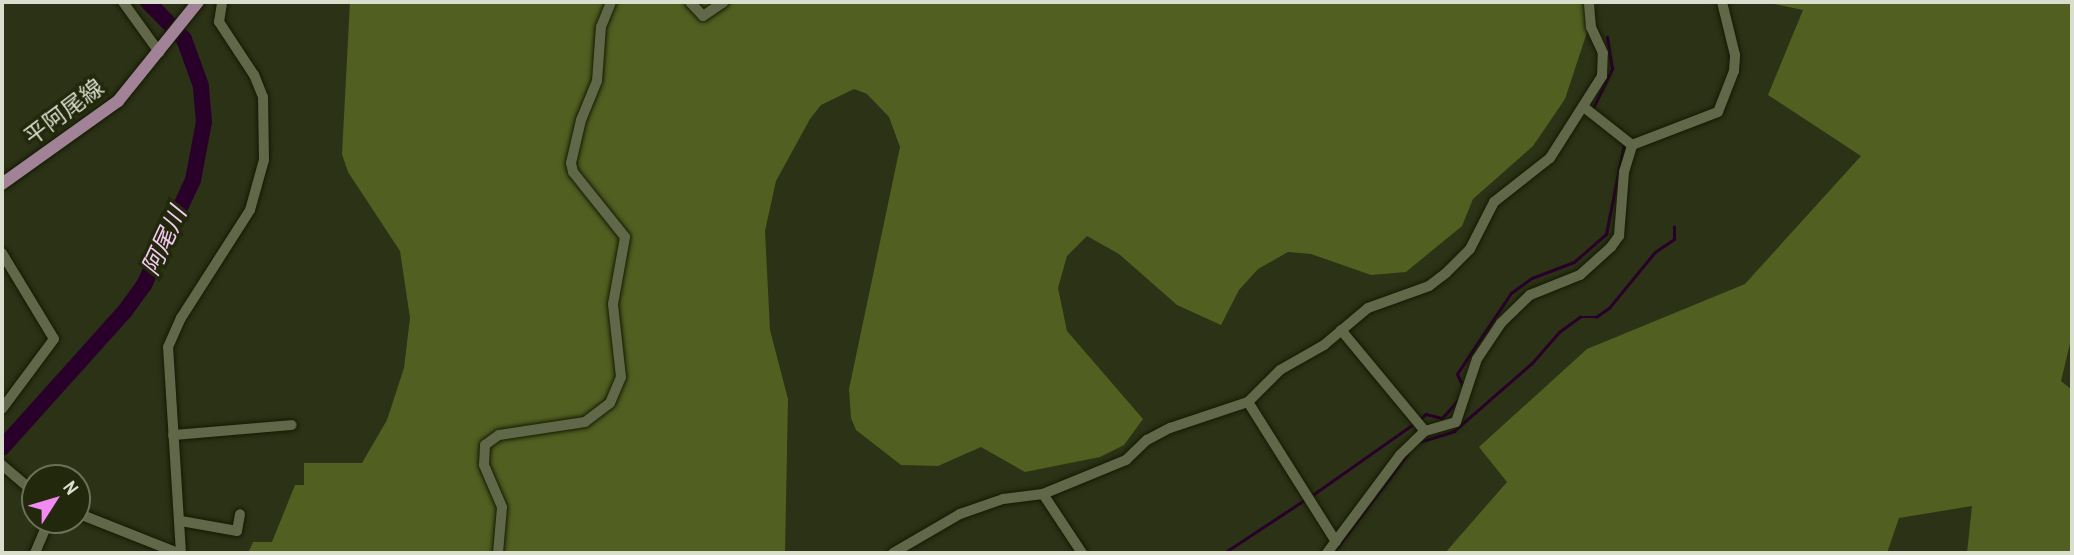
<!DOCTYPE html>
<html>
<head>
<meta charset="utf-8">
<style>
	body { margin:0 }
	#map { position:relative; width:2074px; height:555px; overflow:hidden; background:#2b3216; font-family:"Archivo Narrow","Noto Sans JP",sans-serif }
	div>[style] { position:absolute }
	.green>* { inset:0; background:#515f21 }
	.stream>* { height:2.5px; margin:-1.25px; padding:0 1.25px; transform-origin:1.25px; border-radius:1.25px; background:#29002a }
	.river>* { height:16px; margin:-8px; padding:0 8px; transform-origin:8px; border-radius:8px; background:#29002a }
	.roads { filter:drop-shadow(0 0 2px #141a00) drop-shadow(0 0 2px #141a00) }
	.minor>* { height:10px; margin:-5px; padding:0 5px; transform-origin:5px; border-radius:5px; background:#606849 }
	.major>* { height:12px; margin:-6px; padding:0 6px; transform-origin:6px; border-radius:6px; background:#a18297 }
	span { translate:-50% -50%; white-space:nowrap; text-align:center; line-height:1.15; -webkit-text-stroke:7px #21280b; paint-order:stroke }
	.street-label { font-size:23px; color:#d9decd }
	.water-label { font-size:24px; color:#f7caf5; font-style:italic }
	.frame { position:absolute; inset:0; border:4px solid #d9decd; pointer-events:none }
	.north { position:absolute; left:21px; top:464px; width:70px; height:70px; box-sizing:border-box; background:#21280b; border:2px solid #6b7159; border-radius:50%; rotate:53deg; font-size:19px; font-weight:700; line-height:28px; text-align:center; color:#d9decd }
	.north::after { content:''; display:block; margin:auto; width:24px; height:32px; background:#f38af2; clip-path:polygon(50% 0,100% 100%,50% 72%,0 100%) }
</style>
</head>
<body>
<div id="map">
	<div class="green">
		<div style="clip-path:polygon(350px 2px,1597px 2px,1565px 99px,1533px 146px,1473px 199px,1462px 226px,1406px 272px,1371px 275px,1311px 254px,1288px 252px,1258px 269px,1239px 290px,1221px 325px,1177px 305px,1119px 254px,1087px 236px,1067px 256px,1058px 288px,1067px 331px,1143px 419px,1124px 445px,1100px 457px,1025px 472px,981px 447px,938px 466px,901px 465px,856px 430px,851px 418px,849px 389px,900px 147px,889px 117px,867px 94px,854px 89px,821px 105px,810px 119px,776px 181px,765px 231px,770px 330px,788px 399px,785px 553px,248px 553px,253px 542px,272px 542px,295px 485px,304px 485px,304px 463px,362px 463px,387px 420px,404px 368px,410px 318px,400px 251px,348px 172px,342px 154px)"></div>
		<div style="clip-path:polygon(1765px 2px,2072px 2px,2072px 335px,2061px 381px,2072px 390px,2072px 553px,1967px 553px,1972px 506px,1899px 518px,1887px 553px,1445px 553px,1507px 482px,1479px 447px,1587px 349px,1745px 284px,1861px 156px,1768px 95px,1803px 10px)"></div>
	</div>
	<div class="stream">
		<div style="left:1592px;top:110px;width:46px;rotate:-64deg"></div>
		<div style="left:1612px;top:69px;width:32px;rotate:-99deg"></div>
		<div style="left:1463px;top:387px;width:14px;rotate:-115deg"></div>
		<div style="left:1457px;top:374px;width:97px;rotate:-56.3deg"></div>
		<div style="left:1511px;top:293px;width:26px;rotate:-36deg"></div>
		<div style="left:1532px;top:278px;width:45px;rotate:-20.9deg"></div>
		<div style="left:1574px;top:262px;width:43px;rotate:-41.2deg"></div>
		<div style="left:1606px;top:234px;width:92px;rotate:-78.7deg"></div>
		<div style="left:1420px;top:419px;width:8px;rotate:-40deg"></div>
		<div style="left:1426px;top:414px;width:16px;rotate:14deg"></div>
		<div style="left:1442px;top:418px;width:25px;rotate:-48deg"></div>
		<div style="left:1419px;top:442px;width:37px;rotate:-17deg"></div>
		<div style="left:1454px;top:431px;width:103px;rotate:-41.1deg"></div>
		<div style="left:1532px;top:363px;width:41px;rotate:-48.9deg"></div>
		<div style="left:1559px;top:332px;width:26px;rotate:-36deg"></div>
		<div style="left:1580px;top:317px;width:16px"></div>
		<div style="left:1596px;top:317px;width:16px;rotate:-35deg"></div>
		<div style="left:1609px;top:308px;width:72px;rotate:-50.6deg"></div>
		<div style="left:1655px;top:252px;width:23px;rotate:-34deg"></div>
		<div style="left:1674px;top:239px;width:12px;rotate:-90deg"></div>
		<div style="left:1311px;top:496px;width:127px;rotate:-35.1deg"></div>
		<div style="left:1224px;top:553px;width:98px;rotate:-33.4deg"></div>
		<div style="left:1333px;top:553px;width:123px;rotate:-52.9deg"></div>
	</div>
	<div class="river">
		<div style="left:2px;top:448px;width:184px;rotate:-48.1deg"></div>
		<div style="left:125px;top:311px;width:32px;rotate:-54deg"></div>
		<div style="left:144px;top:285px;width:116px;rotate:-65deg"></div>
		<div style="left:193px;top:180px;width:59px;rotate:-79.3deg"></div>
		<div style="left:204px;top:122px;width:36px;rotate:-95deg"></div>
		<div style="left:201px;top:86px;width:50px;rotate:-109.9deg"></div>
		<div style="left:184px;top:39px;width:52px;rotate:-134.2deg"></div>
	</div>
	<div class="roads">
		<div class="minor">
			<div style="left:123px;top:2px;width:62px;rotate:54.2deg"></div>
			<div style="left:690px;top:2px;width:19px;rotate:47deg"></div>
			<div style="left:703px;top:16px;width:25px;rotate:-34deg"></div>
			<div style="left:1585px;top:108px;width:60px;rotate:38.2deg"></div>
			<div style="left:2px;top:253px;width:100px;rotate:58.8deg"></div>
			<div style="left:54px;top:339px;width:87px;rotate:126.6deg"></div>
			<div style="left:1341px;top:330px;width:131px;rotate:50.3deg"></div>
			<div style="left:1248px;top:402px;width:165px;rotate:57.8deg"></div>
			<div style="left:173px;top:435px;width:119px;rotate:-4.8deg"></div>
			<div style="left:2px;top:465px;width:43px;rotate:40.3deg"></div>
			<div style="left:1043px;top:494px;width:71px;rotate:56.5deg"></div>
			<div style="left:77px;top:513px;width:109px;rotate:21.6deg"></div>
			<div style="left:181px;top:521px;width:57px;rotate:10.1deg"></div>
			<div style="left:237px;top:531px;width:17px;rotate:-80deg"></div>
			<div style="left:35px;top:553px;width:36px;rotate:-67deg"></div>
			<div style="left:181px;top:553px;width:206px;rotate:-93.6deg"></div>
			<div style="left:168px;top:347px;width:32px;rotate:-66deg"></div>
			<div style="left:181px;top:318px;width:128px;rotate:-57.4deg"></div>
			<div style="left:250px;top:210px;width:52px;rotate:-74.4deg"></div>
			<div style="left:264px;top:160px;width:63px;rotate:-90.9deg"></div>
			<div style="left:263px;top:97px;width:24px;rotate:-112deg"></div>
			<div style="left:254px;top:75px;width:64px;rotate:-123.4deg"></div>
			<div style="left:219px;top:22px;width:20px;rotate:-81deg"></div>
			<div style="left:498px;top:553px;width:46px;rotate:-85deg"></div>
			<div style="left:502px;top:507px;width:46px;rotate:-113.2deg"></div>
			<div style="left:484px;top:465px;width:20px;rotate:-87deg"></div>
			<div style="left:485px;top:445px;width:17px;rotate:-36deg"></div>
			<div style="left:499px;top:435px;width:87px;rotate:-8.6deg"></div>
			<div style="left:585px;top:422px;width:31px;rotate:-37deg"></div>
			<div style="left:610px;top:403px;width:28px;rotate:-67deg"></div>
			<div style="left:621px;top:377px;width:73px;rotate:-96.3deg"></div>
			<div style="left:613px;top:304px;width:68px;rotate:-79.8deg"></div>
			<div style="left:625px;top:237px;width:83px;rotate:-128.7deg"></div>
			<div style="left:573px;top:172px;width:9px;rotate:-103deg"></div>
			<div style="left:571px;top:163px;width:44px;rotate:-76.9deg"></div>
			<div style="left:581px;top:120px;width:42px;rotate:-67.7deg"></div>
			<div style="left:597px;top:81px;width:54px;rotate:-85.8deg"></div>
			<div style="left:601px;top:27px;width:27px;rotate:-68deg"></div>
			<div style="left:893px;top:553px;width:78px;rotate:-30.2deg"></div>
			<div style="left:960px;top:514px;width:46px;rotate:-19.2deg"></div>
			<div style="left:1003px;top:499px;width:40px;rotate:-7.1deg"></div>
			<div style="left:1043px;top:494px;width:90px;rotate:-22.3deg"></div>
			<div style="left:1126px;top:460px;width:29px;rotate:-44deg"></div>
			<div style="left:1147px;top:440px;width:26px;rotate:-28deg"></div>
			<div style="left:1170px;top:428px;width:82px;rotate:-18.4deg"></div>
			<div style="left:1248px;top:402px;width:45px;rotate:-45deg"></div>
			<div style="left:1280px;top:370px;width:51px;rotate:-29.6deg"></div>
			<div style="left:1324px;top:345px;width:57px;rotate:-40.1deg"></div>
			<div style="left:1368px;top:308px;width:65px;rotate:-19.8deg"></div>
			<div style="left:1429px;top:286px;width:21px;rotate:-37deg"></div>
			<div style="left:1446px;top:273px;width:34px;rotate:-45deg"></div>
			<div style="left:1470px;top:249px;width:53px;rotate:-62.9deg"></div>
			<div style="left:1494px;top:202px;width:71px;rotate:-38.2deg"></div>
			<div style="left:1550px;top:158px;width:97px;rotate:-57.6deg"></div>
			<div style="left:1602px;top:76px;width:23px;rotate:-88deg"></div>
			<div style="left:1603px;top:53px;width:29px;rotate:-115deg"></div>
			<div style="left:1591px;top:27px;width:25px;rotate:-95deg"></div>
			<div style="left:1327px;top:553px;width:122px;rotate:-53.3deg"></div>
			<div style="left:1400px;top:455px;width:35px;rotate:-44deg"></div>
			<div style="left:1425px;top:431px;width:32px;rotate:-16deg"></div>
			<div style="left:1456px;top:422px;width:66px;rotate:-71.6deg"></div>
			<div style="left:1477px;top:359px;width:43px;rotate:-56.3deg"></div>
			<div style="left:1501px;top:323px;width:40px;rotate:-44deg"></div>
			<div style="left:1530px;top:295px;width:54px;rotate:-21.8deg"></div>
			<div style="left:1580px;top:275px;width:42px;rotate:-42.1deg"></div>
			<div style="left:1611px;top:247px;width:14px;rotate:-54deg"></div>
			<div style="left:1619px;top:236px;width:64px;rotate:-85.5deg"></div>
			<div style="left:1624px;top:172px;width:28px;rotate:-73deg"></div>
			<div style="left:1632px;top:145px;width:92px;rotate:-21deg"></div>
			<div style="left:1718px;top:112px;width:44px;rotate:-68.7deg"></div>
			<div style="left:1734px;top:71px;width:16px;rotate:-86deg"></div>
			<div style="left:1735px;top:55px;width:55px;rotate:-103.8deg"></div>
		</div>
		<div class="major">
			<div style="left:2px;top:184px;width:143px;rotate:-35.6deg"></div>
			<div style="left:118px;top:101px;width:127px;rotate:-51.1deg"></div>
		</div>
	</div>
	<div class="street-label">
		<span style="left:64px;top:112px;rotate:-37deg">平阿尾線</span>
	</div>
	<div class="water-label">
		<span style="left:164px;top:241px;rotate:-65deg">阿尾川</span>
	</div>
	<div class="frame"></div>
	<div class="north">N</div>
</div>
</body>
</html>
